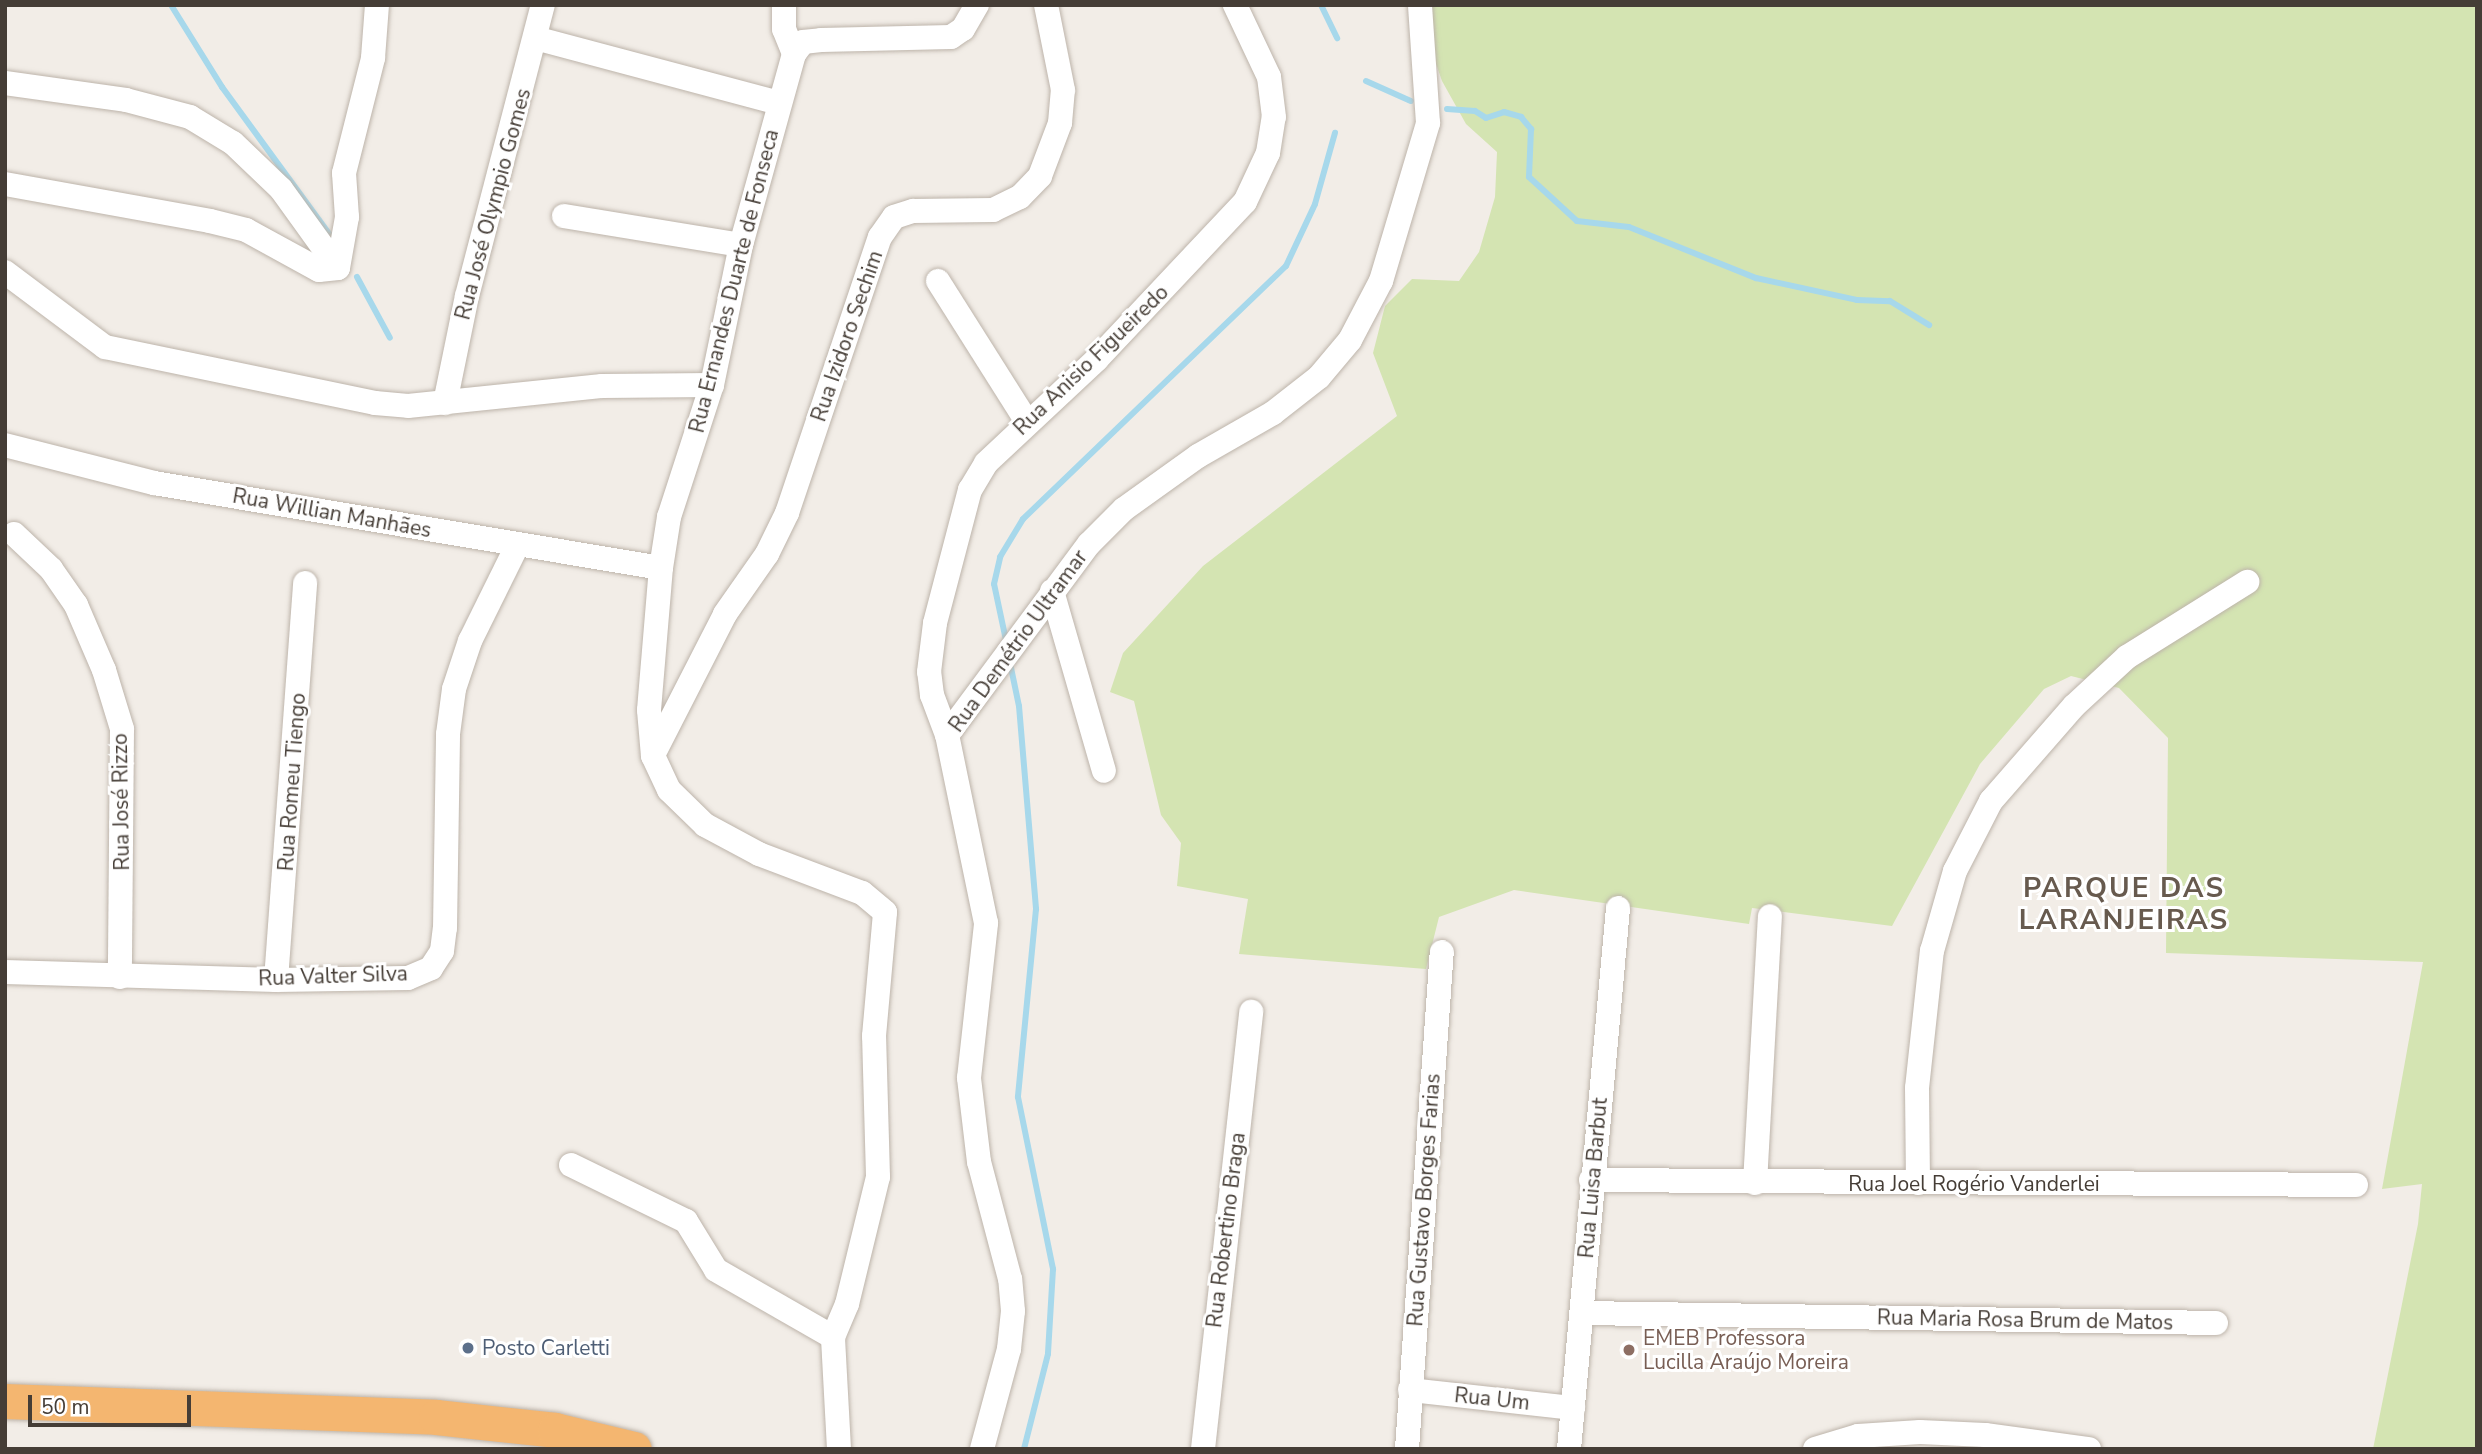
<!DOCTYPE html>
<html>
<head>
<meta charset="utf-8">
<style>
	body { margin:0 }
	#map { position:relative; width:2482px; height:1454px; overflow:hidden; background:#f2ede7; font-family:"Nunito Sans",sans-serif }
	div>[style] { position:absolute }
	.green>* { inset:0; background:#d4e4b2 }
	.stream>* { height:6px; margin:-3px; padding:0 3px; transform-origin:3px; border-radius:3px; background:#a7d8eb }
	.roads { filter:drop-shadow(0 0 2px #bdb4aa) drop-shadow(0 0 2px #bdb4aa) }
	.minor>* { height:24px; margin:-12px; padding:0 12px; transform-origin:12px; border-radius:12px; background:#fff }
	.highway>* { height:35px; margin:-17.5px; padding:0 17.5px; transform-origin:17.5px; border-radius:17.5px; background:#f4b670 }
	.dots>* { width:19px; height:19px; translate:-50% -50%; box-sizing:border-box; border:4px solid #fff; border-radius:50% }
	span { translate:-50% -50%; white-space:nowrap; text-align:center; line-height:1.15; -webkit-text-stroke:6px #fff; paint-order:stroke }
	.street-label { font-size:21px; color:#453d36 }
	.education-label { font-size:21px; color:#785e54 }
	.left { translate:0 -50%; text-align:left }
	.service-label { font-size:21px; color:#4e5e75 }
	.district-label { font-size:28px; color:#675a4e; font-weight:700; letter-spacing:2px }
	.frame { position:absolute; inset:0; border:7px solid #453d36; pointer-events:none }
	.scale { position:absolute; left:28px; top:1395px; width:163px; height:32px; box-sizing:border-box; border:4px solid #453d36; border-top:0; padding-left:9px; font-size:21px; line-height:24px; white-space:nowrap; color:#453d36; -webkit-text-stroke:5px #fff; paint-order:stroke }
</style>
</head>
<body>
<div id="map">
	<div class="green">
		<div style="clip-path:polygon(1422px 5px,2477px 5px,2477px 1449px,2373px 1449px,2418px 1224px,2422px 1184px,2382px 1189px,2423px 962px,2166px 953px,2168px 738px,2119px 688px,2071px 676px,2044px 689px,1980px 764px,1892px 926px,1752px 908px,1749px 924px,1514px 890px,1439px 917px,1426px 969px,1239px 954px,1248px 899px,1177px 886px,1181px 843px,1161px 815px,1134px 701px,1110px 692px,1123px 653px,1203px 566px,1397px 416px,1373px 353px,1385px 306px,1412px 279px,1459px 281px,1479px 252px,1495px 197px,1497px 152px,1466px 124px,1442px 81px,1423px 26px)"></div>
	</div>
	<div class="stream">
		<div style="left:171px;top:5px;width:97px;rotate:58.1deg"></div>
		<div style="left:222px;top:87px;width:183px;rotate:53.9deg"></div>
		<div style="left:1321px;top:5px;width:37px;rotate:64deg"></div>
		<div style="left:1366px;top:81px;width:49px;rotate:24deg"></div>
		<div style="left:1447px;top:109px;width:28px;rotate:4deg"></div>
		<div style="left:1475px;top:111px;width:13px;rotate:32deg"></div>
		<div style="left:1486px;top:118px;width:19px;rotate:-18deg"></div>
		<div style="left:1504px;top:112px;width:18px;rotate:16deg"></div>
		<div style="left:1521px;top:117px;width:16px;rotate:50deg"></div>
		<div style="left:1531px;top:129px;width:48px;rotate:92.4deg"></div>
		<div style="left:1529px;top:177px;width:65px;rotate:42.5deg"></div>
		<div style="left:1577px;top:221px;width:52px;rotate:6.6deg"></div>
		<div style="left:1629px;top:227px;width:137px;rotate:21.9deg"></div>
		<div style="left:1756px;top:278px;width:103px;rotate:12.3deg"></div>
		<div style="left:1857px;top:300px;width:33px;rotate:2deg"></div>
		<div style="left:1890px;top:301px;width:46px;rotate:31.6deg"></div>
		<div style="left:357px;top:277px;width:69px;rotate:61.6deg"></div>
		<div style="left:1007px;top:645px;width:62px;rotate:-102deg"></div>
		<div style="left:994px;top:584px;width:28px;rotate:-77deg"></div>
		<div style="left:1000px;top:557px;width:44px;rotate:-58.8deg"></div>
		<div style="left:1023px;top:519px;width:365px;rotate:-43.9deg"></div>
		<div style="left:1286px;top:266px;width:68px;rotate:-64.9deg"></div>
		<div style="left:1315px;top:204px;width:74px;rotate:-74.3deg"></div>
		<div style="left:1010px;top:663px;width:44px;rotate:78.2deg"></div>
		<div style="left:1019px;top:706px;width:204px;rotate:85.2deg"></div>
		<div style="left:1036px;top:909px;width:189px;rotate:95.5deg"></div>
		<div style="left:1018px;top:1097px;width:176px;rotate:78.5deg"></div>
		<div style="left:1053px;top:1269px;width:85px;rotate:93.4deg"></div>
		<div style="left:1048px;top:1354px;width:98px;rotate:104.2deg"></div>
	</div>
	<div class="roads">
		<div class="minor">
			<div style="left:784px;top:5px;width:24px;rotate:90deg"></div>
			<div style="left:784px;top:29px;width:27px;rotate:68deg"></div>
			<div style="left:535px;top:38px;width:253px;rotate:14.9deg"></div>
			<div style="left:5px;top:83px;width:122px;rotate:8deg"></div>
			<div style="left:126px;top:100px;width:66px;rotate:14.9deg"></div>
			<div style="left:190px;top:117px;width:50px;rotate:31.2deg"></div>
			<div style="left:233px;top:143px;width:66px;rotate:43.8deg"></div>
			<div style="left:281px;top:189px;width:97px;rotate:54.2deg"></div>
			<div style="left:5px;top:184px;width:208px;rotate:10.2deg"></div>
			<div style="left:210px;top:221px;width:37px;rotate:14deg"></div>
			<div style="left:246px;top:230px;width:83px;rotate:28.7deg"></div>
			<div style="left:319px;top:270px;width:19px;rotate:-6deg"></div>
			<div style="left:564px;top:216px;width:179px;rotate:9.3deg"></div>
			<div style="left:338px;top:268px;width:52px;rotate:-80deg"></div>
			<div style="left:347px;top:217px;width:44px;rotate:-93.9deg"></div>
			<div style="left:344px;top:173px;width:119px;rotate:-75.8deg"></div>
			<div style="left:373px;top:58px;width:53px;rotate:-85.7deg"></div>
			<div style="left:5px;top:272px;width:125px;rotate:36.9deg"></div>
			<div style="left:105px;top:347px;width:276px;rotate:11.7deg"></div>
			<div style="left:375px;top:403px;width:33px;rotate:5deg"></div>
			<div style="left:408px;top:406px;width:195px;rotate:-5.9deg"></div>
			<div style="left:602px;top:386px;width:110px;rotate:-0.5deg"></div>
			<div style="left:938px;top:281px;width:167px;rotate:57.7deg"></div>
			<div style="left:445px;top:403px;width:109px;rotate:-78.4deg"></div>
			<div style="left:467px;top:296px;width:301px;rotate:-75.4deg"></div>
			<div style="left:5px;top:445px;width:154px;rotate:14.3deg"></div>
			<div style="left:154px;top:483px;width:514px;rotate:9.52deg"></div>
			<div style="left:14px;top:534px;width:51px;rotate:43.4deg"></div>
			<div style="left:51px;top:569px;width:44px;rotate:55.2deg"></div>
			<div style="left:76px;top:605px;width:71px;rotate:66.7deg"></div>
			<div style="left:104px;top:670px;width:62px;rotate:73deg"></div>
			<div style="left:122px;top:729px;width:248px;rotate:90.5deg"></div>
			<div style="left:1052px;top:591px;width:187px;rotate:73.9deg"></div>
			<div style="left:947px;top:735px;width:238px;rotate:-53.4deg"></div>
			<div style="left:1089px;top:544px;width:49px;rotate:-45deg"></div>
			<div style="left:1124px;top:509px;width:91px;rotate:-35.6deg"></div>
			<div style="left:1198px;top:456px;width:86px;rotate:-29.8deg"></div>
			<div style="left:1273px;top:413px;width:58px;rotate:-38deg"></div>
			<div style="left:1319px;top:377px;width:48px;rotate:-50deg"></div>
			<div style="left:1350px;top:340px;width:67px;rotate:-62.3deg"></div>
			<div style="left:1381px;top:281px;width:165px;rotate:-73.4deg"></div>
			<div style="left:1428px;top:123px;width:118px;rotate:-93.9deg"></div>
			<div style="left:653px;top:755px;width:158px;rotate:-62.9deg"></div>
			<div style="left:725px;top:614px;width:73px;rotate:-55deg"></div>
			<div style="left:767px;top:554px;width:46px;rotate:-64deg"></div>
			<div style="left:787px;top:513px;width:291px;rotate:-71.4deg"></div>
			<div style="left:880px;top:237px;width:24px;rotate:-55deg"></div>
			<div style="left:894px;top:217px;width:20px;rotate:-18deg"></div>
			<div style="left:913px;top:211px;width:80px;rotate:-0.7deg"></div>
			<div style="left:993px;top:210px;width:30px;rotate:-26deg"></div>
			<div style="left:1020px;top:197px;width:29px;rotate:-46deg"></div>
			<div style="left:1040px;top:176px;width:57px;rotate:-69.3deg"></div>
			<div style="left:1060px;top:123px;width:33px;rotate:-85deg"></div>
			<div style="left:1063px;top:90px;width:87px;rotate:-101.3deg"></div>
			<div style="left:5px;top:972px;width:271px;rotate:1.7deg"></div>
			<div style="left:276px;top:980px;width:132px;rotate:-0.9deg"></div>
			<div style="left:408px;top:978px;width:25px;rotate:-23deg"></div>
			<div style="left:431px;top:968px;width:20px;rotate:-57deg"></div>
			<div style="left:442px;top:951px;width:23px;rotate:-83deg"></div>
			<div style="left:445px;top:928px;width:194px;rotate:-89.1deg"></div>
			<div style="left:448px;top:734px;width:45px;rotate:-82.4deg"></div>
			<div style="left:454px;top:689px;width:51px;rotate:-71.6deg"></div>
			<div style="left:470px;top:641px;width:106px;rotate:-63.7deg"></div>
			<div style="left:276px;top:980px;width:398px;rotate:-85.8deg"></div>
			<div style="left:571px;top:1165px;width:128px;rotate:26deg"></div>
			<div style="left:686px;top:1221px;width:57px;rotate:58.5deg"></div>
			<div style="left:716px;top:1270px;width:135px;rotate:29.8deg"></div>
			<div style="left:1591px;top:1180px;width:765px;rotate:0.37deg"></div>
			<div style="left:1755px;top:1183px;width:267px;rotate:-86.8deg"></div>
			<div style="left:1918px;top:1183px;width:95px;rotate:-90.6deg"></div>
			<div style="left:1917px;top:1088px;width:138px;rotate:-83.8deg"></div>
			<div style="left:1932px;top:951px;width:83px;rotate:-74deg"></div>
			<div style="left:1955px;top:871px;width:79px;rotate:-62.8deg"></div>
			<div style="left:1991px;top:801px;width:126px;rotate:-48.9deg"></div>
			<div style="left:2074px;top:706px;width:72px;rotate:-42.8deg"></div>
			<div style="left:2127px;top:657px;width:142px;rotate:-32deg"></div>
			<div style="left:1582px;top:1313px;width:634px;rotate:0.9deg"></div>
			<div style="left:1410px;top:1390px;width:164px;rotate:6.3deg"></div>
			<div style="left:839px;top:1449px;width:112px;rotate:-93.1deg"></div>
			<div style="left:833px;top:1337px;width:36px;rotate:-67deg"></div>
			<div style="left:847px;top:1304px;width:131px;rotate:-76.3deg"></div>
			<div style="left:878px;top:1177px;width:141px;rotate:-91.6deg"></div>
			<div style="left:874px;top:1036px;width:124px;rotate:-84.9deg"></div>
			<div style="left:885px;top:912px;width:30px;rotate:-140deg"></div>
			<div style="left:862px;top:893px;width:110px;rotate:-159.3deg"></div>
			<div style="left:759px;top:854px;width:61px;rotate:-151.8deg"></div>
			<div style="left:705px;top:825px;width:50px;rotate:-135.8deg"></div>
			<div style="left:669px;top:790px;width:38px;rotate:-115deg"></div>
			<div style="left:653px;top:756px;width:46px;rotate:-95deg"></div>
			<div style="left:649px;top:710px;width:143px;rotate:-85.2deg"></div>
			<div style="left:661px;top:568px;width:52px;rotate:-81.1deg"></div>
			<div style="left:669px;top:517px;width:139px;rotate:-72deg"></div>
			<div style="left:712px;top:385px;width:143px;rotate:-78.3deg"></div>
			<div style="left:741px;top:245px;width:198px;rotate:-74.5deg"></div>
			<div style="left:794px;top:54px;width:15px;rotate:-53deg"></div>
			<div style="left:803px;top:42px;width:18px;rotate:-6deg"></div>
			<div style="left:821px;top:40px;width:130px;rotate:-1.3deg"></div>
			<div style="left:951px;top:37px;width:14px;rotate:-34deg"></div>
			<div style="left:963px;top:29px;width:28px;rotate:-60deg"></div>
			<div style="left:982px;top:1449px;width:104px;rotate:-74.9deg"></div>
			<div style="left:1009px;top:1349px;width:38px;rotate:-84deg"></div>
			<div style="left:1013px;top:1311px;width:32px;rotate:-95deg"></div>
			<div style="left:1010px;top:1279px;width:121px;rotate:-104.8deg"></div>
			<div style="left:979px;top:1162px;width:85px;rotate:-96.8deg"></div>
			<div style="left:969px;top:1078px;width:156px;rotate:-83.7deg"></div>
			<div style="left:986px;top:923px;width:192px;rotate:-101.7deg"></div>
			<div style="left:947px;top:735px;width:43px;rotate:-110.6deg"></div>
			<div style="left:932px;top:695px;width:23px;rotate:-97deg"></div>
			<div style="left:929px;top:672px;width:49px;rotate:-83deg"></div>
			<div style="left:935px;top:623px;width:138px;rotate:-75.3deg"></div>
			<div style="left:970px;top:490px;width:31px;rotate:-59deg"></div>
			<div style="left:986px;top:463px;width:151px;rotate:-43.1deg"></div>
			<div style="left:1096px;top:360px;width:217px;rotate:-46.7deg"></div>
			<div style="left:1245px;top:202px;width:54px;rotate:-64.9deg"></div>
			<div style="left:1268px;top:153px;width:36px;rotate:-81deg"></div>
			<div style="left:1274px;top:117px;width:40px;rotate:-97.1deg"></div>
			<div style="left:1269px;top:77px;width:80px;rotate:-115.3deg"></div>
			<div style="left:1203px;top:1449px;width:440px;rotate:-83.7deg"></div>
			<div style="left:1407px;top:1449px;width:498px;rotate:-86deg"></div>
			<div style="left:1569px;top:1449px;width:543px;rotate:-84.82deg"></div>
			<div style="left:1815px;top:1449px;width:45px;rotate:-16.8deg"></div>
			<div style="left:1858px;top:1436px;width:62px;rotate:-3.7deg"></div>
			<div style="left:1920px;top:1432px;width:65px;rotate:2.6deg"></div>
			<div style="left:1985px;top:1435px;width:105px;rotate:7.7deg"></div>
		</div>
		<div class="highway">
			<div style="left:5px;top:1401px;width:431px;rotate:2.1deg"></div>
			<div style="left:436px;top:1417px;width:120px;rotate:6.2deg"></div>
			<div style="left:555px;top:1430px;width:81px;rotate:13.5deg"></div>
		</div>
	</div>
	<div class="dots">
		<div style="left:468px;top:1348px;background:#5c6f8a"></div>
		<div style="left:1629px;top:1350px;background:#8d6e63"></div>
	</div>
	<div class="street-label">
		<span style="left:493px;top:204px;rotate:-75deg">Rua José Olympio Gomes</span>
		<span style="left:734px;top:281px;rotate:-76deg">Rua Ernandes Duarte de Fonseca</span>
		<span style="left:847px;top:336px;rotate:-71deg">Rua Izidoro Sechim</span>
		<span style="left:1091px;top:360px;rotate:-44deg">Rua Anisio Figueiredo</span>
		<span style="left:332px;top:513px;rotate:10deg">Rua Willian Manhães</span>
		<span style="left:1018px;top:641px;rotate:-54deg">Rua Demétrio Ultramar</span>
		<span style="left:292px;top:782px;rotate:-86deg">Rua Romeu Tiengo</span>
		<span style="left:121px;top:802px;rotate:-91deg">Rua José Rizzo</span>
		<span style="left:333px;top:976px;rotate:-2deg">Rua Valter Silva</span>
		<span style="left:1593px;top:1178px;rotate:-85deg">Rua Luisa Barbut</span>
		<span style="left:1974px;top:1184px">Rua Joel Rogério Vanderlei</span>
		<span style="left:1424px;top:1200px;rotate:-86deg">Rua Gustavo Borges Farias</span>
		<span style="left:1226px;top:1230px;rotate:-83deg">Rua Robertino Braga</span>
		<span style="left:2025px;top:1320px;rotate:1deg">Rua Maria Rosa Brum de Matos</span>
		<span style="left:1492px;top:1399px;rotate:6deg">Rua Um</span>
	</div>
	<div class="education-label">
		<span class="left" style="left:1643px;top:1350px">EMEB Professora<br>Lucilla Araújo Moreira</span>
	</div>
	<div class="service-label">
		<span class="left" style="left:482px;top:1348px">Posto Carletti</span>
	</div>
	<div class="district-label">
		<span style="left:2124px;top:904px">PARQUE DAS<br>LARANJEIRAS</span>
	</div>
	<div class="frame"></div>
	<div class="scale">50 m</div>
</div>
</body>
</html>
